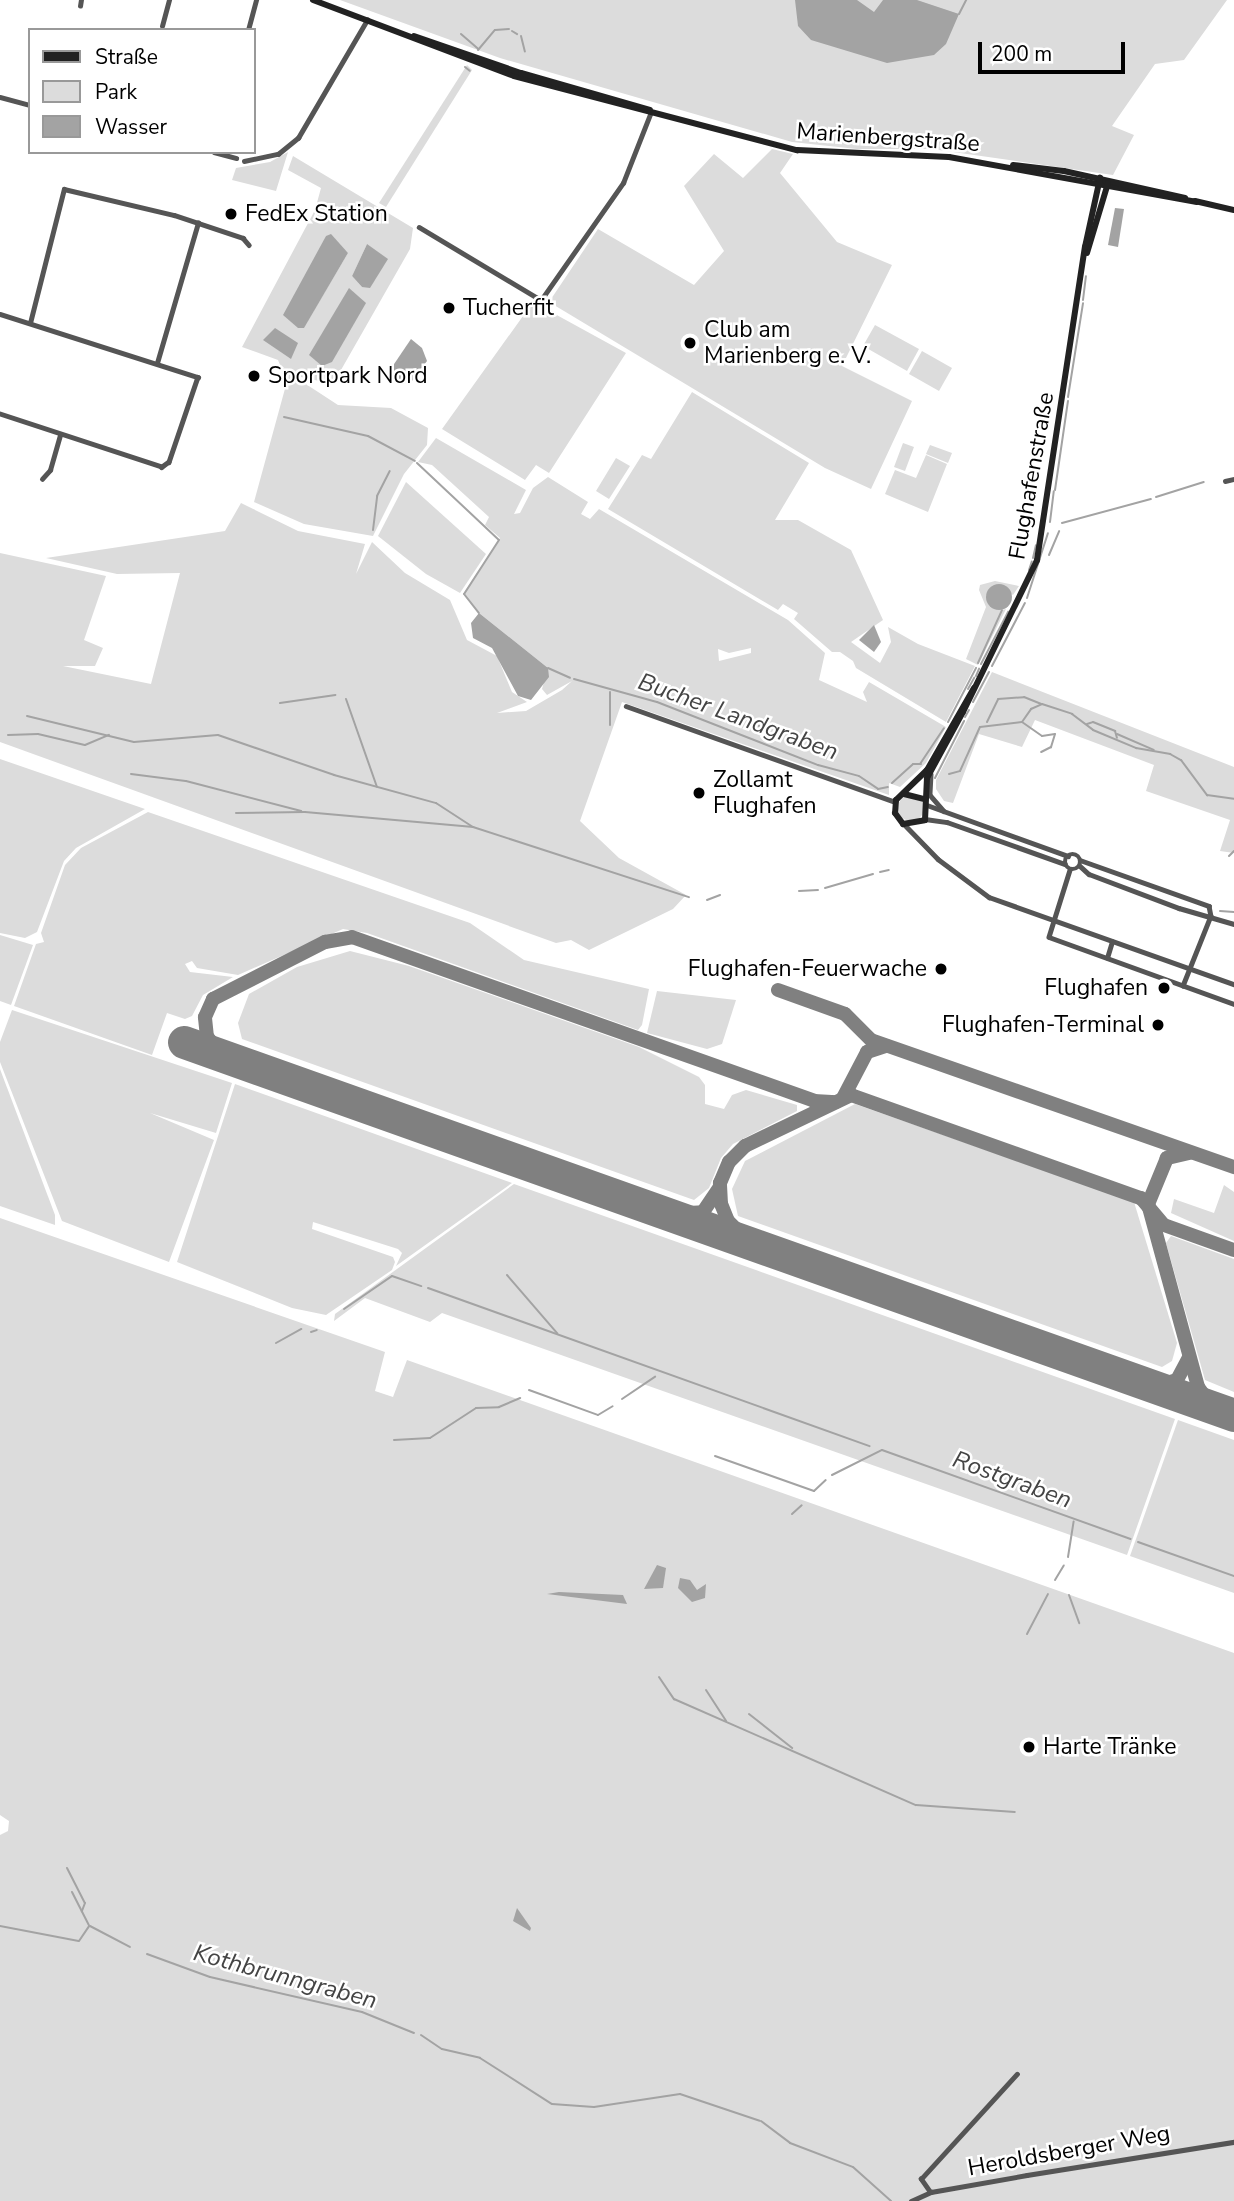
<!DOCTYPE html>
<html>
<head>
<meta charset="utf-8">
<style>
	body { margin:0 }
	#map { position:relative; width:1234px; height:2201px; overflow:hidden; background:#fff; font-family:"Nunito Sans",sans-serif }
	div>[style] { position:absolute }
	.green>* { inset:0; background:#dcdcdc }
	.round { border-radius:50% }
	.water>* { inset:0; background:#a3a3a3 }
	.stream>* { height:2px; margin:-1px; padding:0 1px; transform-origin:1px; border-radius:1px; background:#a3a3a3 }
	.taxiway>* { height:14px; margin:-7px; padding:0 7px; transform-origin:7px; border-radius:7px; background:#808080 }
	.runway>* { height:33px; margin:-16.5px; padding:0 16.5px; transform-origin:16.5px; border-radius:16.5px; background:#808080 }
	.minor>* { height:4.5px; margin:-2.25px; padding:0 2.25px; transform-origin:2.25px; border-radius:2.25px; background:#555 }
	.minor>.ring { margin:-2.25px; padding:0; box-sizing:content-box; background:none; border:4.5px solid #555; border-radius:50% }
	.secondary>* { height:6px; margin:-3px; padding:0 3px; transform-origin:3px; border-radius:3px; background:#222 }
	.dots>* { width:19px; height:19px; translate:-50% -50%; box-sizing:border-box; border:4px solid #fff; border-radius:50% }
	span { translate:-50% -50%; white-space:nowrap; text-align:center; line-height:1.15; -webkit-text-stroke:5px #fff; paint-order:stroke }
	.street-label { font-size:23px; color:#000 }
	.poi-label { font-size:23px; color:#000 }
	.left { translate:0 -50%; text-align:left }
	.right { translate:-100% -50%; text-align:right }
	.water-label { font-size:24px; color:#444; font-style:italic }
	.legend { position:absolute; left:28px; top:28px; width:228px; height:126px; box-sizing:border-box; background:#fff; border:2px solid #999; margin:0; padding:9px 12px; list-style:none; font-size:21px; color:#000 }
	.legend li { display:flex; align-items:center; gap:14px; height:35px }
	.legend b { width:35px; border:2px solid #999 }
	.scale { position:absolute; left:978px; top:42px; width:147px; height:32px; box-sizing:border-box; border:4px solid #000; border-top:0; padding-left:9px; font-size:21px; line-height:24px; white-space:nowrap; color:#000; -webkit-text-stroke:5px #fff; paint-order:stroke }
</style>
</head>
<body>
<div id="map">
	<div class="green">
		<div style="clip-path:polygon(340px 0,1227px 0,1184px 60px,1155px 64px,1112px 126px,1134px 135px,1113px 175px,932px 149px,857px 149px,792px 142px,500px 58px)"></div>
		<div style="clip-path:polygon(467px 65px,472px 70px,386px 207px,379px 203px)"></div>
		<div style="clip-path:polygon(772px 149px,793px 154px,780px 173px,837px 242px,892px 265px,842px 366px,912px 401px,871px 489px,825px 468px,549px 302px,598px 229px,694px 285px,724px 251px,684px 186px,714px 154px,743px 178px)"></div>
		<div style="clip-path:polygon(288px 152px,276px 191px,232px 180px,236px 168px,270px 162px)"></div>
		<div style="clip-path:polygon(evenodd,293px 156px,413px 228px,410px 249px,333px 384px,292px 375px,338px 405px,391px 408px,428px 428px,427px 445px,404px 474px,373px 536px,304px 524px,254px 502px,289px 374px,283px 372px,278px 360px,242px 347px,315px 210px,321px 188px,288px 170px,293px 156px,326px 236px,348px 253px,304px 327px,326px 236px,293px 156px,367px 244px,362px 287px,352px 276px,367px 244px)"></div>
		<div style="clip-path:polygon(533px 302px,626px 353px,549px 473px,536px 465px,525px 480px,442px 429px)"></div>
		<div style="clip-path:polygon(875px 325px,919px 349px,907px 371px,863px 346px)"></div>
		<div style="clip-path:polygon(922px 351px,952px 368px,939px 391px,909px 374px)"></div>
		<div style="clip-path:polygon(692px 392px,809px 463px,775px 520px,798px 520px,851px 550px,883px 620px,851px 642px,880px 663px,891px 642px,888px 627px,918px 644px,975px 666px,946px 722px,856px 668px,853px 661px,840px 652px,832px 652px,794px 619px,798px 613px,783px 604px,778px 610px,608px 509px,642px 455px,651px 459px)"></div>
		<div style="clip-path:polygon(evenodd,436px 438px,526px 490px,514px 514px,520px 513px,533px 488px,548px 477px,588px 502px,581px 514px,590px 519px,599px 509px,788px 620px,825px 653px,819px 680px,867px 702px,863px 692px,869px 682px,946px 727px,926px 763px,900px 787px,889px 783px,889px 795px,622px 702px,580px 821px,619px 858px,686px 895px,673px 909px,589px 950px,571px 940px,556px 943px,0 742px,0 553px,106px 576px,84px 640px,103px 648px,95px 666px,63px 666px,151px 684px,180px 573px,117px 574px,46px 558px,225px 531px,241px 503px,298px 531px,365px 544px,356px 574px,372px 542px,405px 573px,450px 600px,467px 640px,497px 656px,512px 692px,527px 702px,497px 713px,526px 711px,562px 690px,572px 681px,547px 695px,542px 689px,548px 668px,479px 613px,463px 594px,500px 538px,485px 525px,489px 517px,432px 465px,418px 462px,436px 438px,751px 648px,751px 653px,719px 661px,718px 649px,729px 653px,751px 648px)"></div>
		<div style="clip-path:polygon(903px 443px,914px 447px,905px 471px,894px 467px)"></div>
		<div style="clip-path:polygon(930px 445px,952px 453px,948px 463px,926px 454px)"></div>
		<div style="clip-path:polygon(926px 455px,947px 464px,928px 512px,885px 494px,895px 470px,916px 478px)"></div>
		<div style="clip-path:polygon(616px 458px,630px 466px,609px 499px,596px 491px)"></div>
		<div style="clip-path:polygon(406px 482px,486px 554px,460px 593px,426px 574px,378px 536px)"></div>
		<div style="clip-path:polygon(995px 581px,1019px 586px,1013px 595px,1000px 586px,1002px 610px,1006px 609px,978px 665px,966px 659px,986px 607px,979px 590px,980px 585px)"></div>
		<div style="clip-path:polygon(992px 672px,1234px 767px,1234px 853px,1220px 851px,1230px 820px,1146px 791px,1154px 765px,1035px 720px,1022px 747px,979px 734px,953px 803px,944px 801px,936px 789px,936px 780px)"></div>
		<div style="clip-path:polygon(0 759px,145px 809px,76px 848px,64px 861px,37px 932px,25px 938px,0 933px)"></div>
		<div class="round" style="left:898px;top:795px;width:26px;height:26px"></div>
		<div style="clip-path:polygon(148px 812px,470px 923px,524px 960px,649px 989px,642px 1025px,638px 1030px,367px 933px,343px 929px,238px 975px,197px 968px,192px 961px,185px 964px,190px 972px,233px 977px,203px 995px,192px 1016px,185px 1019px,167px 1013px,152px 1055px,14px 1006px,36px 944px,44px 942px,41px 933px,65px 865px,81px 848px)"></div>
		<div style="clip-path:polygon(0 935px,33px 945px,11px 1005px,0 1001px)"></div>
		<div style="clip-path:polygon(350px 951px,409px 966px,639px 1047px,699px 1077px,705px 1085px,705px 1104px,724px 1109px,732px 1095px,746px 1090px,797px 1105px,797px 1111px,733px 1144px,721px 1158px,709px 1188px,694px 1200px,242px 1039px,238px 1023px,249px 994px,297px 967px)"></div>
		<div style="clip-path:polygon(657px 991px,736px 1000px,722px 1044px,707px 1049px,647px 1033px)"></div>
		<div style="clip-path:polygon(12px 1010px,232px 1083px,216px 1133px,150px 1113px,214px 1140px,169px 1262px,62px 1221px,0 1062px,0 1042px)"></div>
		<div style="clip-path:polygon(0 1069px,55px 1215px,55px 1225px,0 1206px)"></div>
		<div style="clip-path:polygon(235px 1084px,512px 1183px,396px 1266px,402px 1253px,398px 1249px,313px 1222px,312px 1229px,393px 1257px,395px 1262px,392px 1270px,326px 1315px,292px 1308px,177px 1262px)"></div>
		<div style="clip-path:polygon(855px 1104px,1134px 1202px,1177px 1343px,1172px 1361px,1162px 1367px,738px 1216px,732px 1189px,745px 1161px)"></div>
		<div style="clip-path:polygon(514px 1184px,1175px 1419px,1127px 1555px,442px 1313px,430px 1322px,365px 1298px,334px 1321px,335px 1314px)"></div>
		<div style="clip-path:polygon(1224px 1185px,1234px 1192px,1234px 1241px,1171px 1213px,1174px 1199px,1214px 1213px)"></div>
		<div style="clip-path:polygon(0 1218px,385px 1352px,375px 1391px,393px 1397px,407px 1360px,1234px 1653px,1234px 2201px,0 2201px,0 1835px,8px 1831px,9px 1821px,0 1815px)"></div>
		<div style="clip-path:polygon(1171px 1236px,1234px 1259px,1234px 1392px,1205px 1380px,1166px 1243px)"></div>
		<div style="clip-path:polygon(1178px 1420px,1234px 1440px,1234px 1593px,1130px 1556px)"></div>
	</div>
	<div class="water">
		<div style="clip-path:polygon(795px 0,857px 0,874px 12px,883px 0,917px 0,959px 14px,946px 44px,934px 55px,887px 63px,811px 40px,798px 26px)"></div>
		<div style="clip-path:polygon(1115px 208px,1124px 209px,1118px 247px,1108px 245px)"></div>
		<div style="clip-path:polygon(331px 234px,348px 253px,304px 328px,298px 328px,283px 315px,326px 236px)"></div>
		<div style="clip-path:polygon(367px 244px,388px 259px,370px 288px,362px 287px,352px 276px)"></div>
		<div style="clip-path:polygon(349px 288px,366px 303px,332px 362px,322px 366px,309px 355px)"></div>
		<div style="clip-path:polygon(275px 328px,298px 343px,291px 359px,263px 340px)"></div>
		<div style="clip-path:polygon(411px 339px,422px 348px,427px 361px,409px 385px,388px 373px)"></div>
		<div class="round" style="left:986px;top:584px;width:26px;height:26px"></div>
		<div style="clip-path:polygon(479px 613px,548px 668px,549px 677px,531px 700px,518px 696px,492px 648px,473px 638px,471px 623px)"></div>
		<div style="clip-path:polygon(874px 625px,881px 642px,874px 652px,859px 640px)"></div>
		<div style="clip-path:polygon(657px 1565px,666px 1568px,663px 1588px,644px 1589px)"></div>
		<div style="clip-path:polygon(680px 1578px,690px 1580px,697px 1590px,706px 1584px,705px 1598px,692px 1602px,678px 1588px)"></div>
		<div style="clip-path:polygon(559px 1592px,623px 1595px,627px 1604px,547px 1594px)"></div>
		<div style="clip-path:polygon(517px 1908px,531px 1928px,530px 1931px,513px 1921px)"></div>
	</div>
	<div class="stream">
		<div style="left:959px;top:14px;width:16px;rotate:-63deg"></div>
		<div style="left:512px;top:31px;width:6px;rotate:31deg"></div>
		<div style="left:461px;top:34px;width:23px;rotate:41deg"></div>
		<div style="left:521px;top:36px;width:16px;rotate:76deg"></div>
		<div style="left:478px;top:50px;width:26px;rotate:-50deg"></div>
		<div style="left:495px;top:30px;width:14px;rotate:-4deg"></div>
		<div style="left:465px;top:67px;width:6px;rotate:39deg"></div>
		<div style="left:1083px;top:300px;width:24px;rotate:-83deg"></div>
		<div style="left:1068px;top:397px;width:95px;rotate:-80.9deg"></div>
		<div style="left:284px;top:417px;width:86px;rotate:12.7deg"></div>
		<div style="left:368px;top:436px;width:53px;rotate:28deg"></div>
		<div style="left:417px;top:463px;width:112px;rotate:43.2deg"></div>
		<div style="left:499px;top:540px;width:64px;rotate:122.9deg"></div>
		<div style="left:464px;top:594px;width:24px;rotate:52deg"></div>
		<div style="left:1055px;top:490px;width:90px;rotate:-81.7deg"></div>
		<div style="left:1156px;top:497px;width:50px;rotate:-17.4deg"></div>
		<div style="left:1050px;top:522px;width:31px;rotate:-83deg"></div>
		<div style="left:1062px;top:523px;width:92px;rotate:-15.1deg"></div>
		<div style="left:373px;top:530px;width:34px;rotate:-83deg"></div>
		<div style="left:377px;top:496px;width:28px;rotate:-63deg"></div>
		<div style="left:1049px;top:555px;width:26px;rotate:-67deg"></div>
		<div style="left:1033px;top:558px;width:13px;rotate:-77deg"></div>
		<div style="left:1029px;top:570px;width:9px;rotate:-72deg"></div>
		<div style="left:1027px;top:598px;width:68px;rotate:-72.1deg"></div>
		<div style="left:978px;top:663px;width:58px;rotate:-65.6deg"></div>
		<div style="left:981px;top:664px;width:59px;rotate:-62.6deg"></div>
		<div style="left:992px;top:666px;width:71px;rotate:-62.4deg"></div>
		<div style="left:548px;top:668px;width:24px;rotate:24deg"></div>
		<div style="left:976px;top:676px;width:8px;rotate:-67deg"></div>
		<div style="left:574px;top:679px;width:86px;rotate:15.5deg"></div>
		<div style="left:657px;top:702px;width:173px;rotate:21.4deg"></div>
		<div style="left:818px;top:765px;width:42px;rotate:15deg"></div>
		<div style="left:859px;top:776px;width:23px;rotate:34deg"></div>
		<div style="left:878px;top:789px;width:10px;rotate:-11deg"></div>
		<div style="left:968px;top:689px;width:13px;rotate:-61deg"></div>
		<div style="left:346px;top:699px;width:93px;rotate:70.6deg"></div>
		<div style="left:973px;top:702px;width:34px;rotate:-62deg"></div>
		<div style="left:280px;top:703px;width:56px;rotate:-8.3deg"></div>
		<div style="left:27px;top:716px;width:110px;rotate:13.7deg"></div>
		<div style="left:134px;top:742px;width:84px;rotate:-4.8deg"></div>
		<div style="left:218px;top:735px;width:123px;rotate:19deg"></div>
		<div style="left:334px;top:775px;width:106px;rotate:15.4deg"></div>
		<div style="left:436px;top:803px;width:44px;rotate:33deg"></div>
		<div style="left:965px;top:717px;width:8px;rotate:-60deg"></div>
		<div style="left:749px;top:719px;width:19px;rotate:35deg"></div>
		<div style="left:948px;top:722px;width:61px;rotate:-62.6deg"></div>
		<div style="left:987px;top:722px;width:25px;rotate:-64deg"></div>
		<div style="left:998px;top:699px;width:26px;rotate:-4deg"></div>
		<div style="left:1024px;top:697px;width:18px;rotate:22deg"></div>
		<div style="left:1022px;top:722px;width:24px;rotate:35deg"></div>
		<div style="left:1042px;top:736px;width:13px;rotate:-9deg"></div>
		<div style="left:1055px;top:734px;width:14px;rotate:107deg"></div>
		<div style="left:1051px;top:747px;width:11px;rotate:153deg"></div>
		<div style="left:1087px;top:724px;width:6px;rotate:-18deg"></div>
		<div style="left:1093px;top:722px;width:24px;rotate:22deg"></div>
		<div style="left:1115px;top:731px;width:7px;rotate:74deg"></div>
		<div style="left:610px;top:725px;width:33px;rotate:-90deg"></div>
		<div style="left:1117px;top:734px;width:40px;rotate:23.4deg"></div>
		<div style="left:8px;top:735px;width:30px;rotate:-2deg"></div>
		<div style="left:38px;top:734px;width:48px;rotate:13.2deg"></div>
		<div style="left:85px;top:745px;width:26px;rotate:-23deg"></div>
		<div style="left:920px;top:764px;width:43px;rotate:-56.3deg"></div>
		<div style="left:131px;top:774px;width:55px;rotate:7.3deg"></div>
		<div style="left:186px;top:781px;width:119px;rotate:14.6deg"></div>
		<div style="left:949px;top:774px;width:11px;rotate:-15deg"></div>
		<div style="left:960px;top:771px;width:48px;rotate:-65.6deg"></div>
		<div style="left:980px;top:727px;width:42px;rotate:-6.8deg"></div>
		<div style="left:1022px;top:722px;width:16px;rotate:-55deg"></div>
		<div style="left:1031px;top:709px;width:12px;rotate:-24deg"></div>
		<div style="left:1042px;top:704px;width:32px;rotate:18deg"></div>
		<div style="left:1072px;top:714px;width:26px;rotate:37deg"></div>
		<div style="left:1093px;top:730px;width:47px;rotate:22.7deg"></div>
		<div style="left:1136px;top:748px;width:35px;rotate:10deg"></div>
		<div style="left:1170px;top:754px;width:13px;rotate:29deg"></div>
		<div style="left:1181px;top:760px;width:44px;rotate:53.4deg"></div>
		<div style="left:1207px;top:795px;width:27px;rotate:8deg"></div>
		<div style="left:935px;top:778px;width:64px;rotate:-63deg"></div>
		<div style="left:892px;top:783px;width:28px;rotate:-42deg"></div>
		<div style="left:913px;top:764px;width:8px"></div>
		<div style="left:236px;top:813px;width:69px;rotate:-0.8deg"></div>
		<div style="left:305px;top:812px;width:169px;rotate:5.1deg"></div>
		<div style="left:473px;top:827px;width:227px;rotate:18deg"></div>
		<div style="left:1229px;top:856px;width:7px;rotate:-45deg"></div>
		<div style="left:880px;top:872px;width:9px;rotate:-13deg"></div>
		<div style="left:825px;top:888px;width:50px;rotate:-16.3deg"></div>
		<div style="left:799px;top:891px;width:19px;rotate:-3deg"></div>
		<div style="left:707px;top:900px;width:14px;rotate:-21deg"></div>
		<div style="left:1220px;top:911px;width:14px;rotate:4deg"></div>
		<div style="left:507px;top:1275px;width:77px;rotate:49.2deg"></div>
		<div style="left:428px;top:1288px;width:469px;rotate:19.7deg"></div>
		<div style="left:344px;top:1309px;width:58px;rotate:-34.5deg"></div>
		<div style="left:392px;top:1276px;width:31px;rotate:19deg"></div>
		<div style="left:311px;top:1332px;width:6px;rotate:-18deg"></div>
		<div style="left:276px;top:1343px;width:29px;rotate:-29deg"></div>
		<div style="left:529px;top:1390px;width:73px;rotate:19.9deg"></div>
		<div style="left:598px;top:1415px;width:17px;rotate:-31deg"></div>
		<div style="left:622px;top:1399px;width:40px;rotate:-34deg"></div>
		<div style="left:394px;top:1440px;width:36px;rotate:-3deg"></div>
		<div style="left:430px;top:1438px;width:55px;rotate:-33.1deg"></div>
		<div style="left:476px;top:1408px;width:23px;rotate:-2deg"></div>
		<div style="left:499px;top:1407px;width:23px;rotate:-23deg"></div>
		<div style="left:715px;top:1456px;width:105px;rotate:19.5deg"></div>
		<div style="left:814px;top:1491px;width:16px;rotate:-43deg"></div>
		<div style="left:832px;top:1475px;width:56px;rotate:-26.6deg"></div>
		<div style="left:882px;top:1450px;width:264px;rotate:19.7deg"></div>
		<div style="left:792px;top:1514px;width:13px;rotate:-42deg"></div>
		<div style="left:1138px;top:1542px;width:102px;rotate:19.5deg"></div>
		<div style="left:1068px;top:1557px;width:36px;rotate:-81deg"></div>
		<div style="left:1055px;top:1580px;width:17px;rotate:-59deg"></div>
		<div style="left:1069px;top:1595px;width:30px;rotate:70deg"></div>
		<div style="left:1027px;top:1634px;width:45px;rotate:-62.3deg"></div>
		<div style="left:659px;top:1677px;width:27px;rotate:56deg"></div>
		<div style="left:674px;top:1699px;width:264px;rotate:23.7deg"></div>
		<div style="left:916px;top:1805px;width:99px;rotate:4deg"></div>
		<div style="left:706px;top:1690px;width:37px;rotate:57deg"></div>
		<div style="left:749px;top:1714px;width:55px;rotate:38.3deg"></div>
		<div style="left:67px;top:1868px;width:39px;rotate:63deg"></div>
		<div style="left:85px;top:1903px;width:9px;rotate:111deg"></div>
		<div style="left:72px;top:1892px;width:37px;rotate:63deg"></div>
		<div style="left:0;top:1926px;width:80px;rotate:10.8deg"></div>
		<div style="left:79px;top:1941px;width:18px;rotate:-56deg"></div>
		<div style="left:90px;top:1926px;width:45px;rotate:27.7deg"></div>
		<div style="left:147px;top:1954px;width:67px;rotate:20.1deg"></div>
		<div style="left:210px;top:1977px;width:156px;rotate:13deg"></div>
		<div style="left:362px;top:2012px;width:56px;rotate:22deg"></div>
		<div style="left:421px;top:2035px;width:25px;rotate:34deg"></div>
		<div style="left:442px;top:2049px;width:39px;rotate:13deg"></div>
		<div style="left:480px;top:2058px;width:85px;rotate:32.6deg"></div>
		<div style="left:552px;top:2104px;width:42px;rotate:4.1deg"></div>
		<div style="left:594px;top:2107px;width:87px;rotate:-8.6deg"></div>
		<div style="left:680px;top:2094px;width:84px;rotate:18.6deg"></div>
		<div style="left:761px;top:2121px;width:36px;rotate:37deg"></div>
		<div style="left:790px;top:2143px;width:67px;rotate:20.9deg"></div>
		<div style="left:853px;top:2167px;width:51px;rotate:41.8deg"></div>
	</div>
	<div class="taxiway">
		<div style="left:778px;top:990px;width:71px;rotate:19.7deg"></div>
		<div style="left:845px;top:1014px;width:37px;rotate:45deg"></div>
		<div style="left:871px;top:1040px;width:385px;rotate:19.3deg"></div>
		<div style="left:238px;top:1061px;width:18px;rotate:-158deg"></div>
		<div style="left:221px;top:1054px;width:22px;rotate:-129deg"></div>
		<div style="left:207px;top:1037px;width:20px;rotate:-96deg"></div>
		<div style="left:205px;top:1017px;width:20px;rotate:-66deg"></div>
		<div style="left:213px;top:999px;width:126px;rotate:-27deg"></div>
		<div style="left:325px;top:942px;width:27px;rotate:-10deg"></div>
		<div style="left:352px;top:937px;width:490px;rotate:19.5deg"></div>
		<div style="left:814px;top:1101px;width:22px;rotate:3deg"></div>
		<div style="left:843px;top:1098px;width:52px;rotate:-62.4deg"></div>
		<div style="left:867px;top:1052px;width:20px;rotate:-18deg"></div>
		<div style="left:1189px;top:1153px;width:23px;rotate:167deg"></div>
		<div style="left:1167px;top:1158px;width:50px;rotate:112.4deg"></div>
		<div style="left:1148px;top:1204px;width:190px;rotate:74.7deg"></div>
		<div style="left:1198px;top:1387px;width:26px;rotate:54deg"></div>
		<div style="left:669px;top:1214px;width:34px;rotate:-3deg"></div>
		<div style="left:703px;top:1212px;width:29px;rotate:-56deg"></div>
		<div style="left:751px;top:1244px;width:33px;rotate:-135deg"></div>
		<div style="left:728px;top:1221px;width:18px;rotate:-112deg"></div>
		<div style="left:721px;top:1204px;width:21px;rotate:-93deg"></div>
		<div style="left:720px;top:1183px;width:23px;rotate:-67deg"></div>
		<div style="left:729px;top:1162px;width:23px;rotate:-45deg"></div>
		<div style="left:745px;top:1146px;width:118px;rotate:-25.7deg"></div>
		<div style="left:851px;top:1095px;width:308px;rotate:19.6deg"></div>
		<div style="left:1141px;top:1198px;width:35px;rotate:50deg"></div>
		<div style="left:1164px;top:1225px;width:74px;rotate:19.7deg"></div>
		<div style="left:1154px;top:1387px;width:24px;rotate:-17deg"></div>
		<div style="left:1177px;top:1380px;width:26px;rotate:-62deg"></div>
	</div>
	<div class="runway">
		<div style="left:184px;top:1042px;width:1114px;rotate:19.56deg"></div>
	</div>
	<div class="minor">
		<div style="left:80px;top:6px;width:6px;rotate:-81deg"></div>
		<div style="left:162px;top:26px;width:27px;rotate:-75deg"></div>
		<div style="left:248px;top:30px;width:31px;rotate:-75deg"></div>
		<div style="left:0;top:97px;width:31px;rotate:15deg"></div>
		<div style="left:214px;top:152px;width:23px;rotate:15deg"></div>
		<div style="left:244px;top:161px;width:35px;rotate:-12deg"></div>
		<div style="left:278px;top:154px;width:26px;rotate:-39deg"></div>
		<div style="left:298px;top:138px;width:137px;rotate:-59.7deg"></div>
		<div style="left:419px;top:227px;width:142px;rotate:30.9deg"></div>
		<div style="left:541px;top:300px;width:143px;rotate:-55deg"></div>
		<div style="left:623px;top:183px;width:76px;rotate:-68.5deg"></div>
		<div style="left:0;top:314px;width:208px;rotate:17.7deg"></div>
		<div style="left:198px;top:377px;width:90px;rotate:108.8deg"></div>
		<div style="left:169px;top:462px;width:9px;rotate:144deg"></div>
		<div style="left:162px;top:467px;width:170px;rotate:-161.9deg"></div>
		<div style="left:30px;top:323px;width:138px;rotate:-75.8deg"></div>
		<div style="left:64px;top:189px;width:113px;rotate:13.3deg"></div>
		<div style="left:174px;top:215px;width:73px;rotate:18.4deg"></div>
		<div style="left:243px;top:238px;width:9px;rotate:49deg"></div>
		<div style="left:157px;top:363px;width:146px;rotate:-73.7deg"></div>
		<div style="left:42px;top:479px;width:12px;rotate:-48deg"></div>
		<div style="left:50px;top:470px;width:37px;rotate:-74deg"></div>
		<div style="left:1225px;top:481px;width:9px;rotate:-13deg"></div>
		<div style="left:626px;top:706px;width:286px;rotate:19.6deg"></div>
		<div style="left:931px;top:774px;width:21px;rotate:93deg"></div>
		<div style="left:930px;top:795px;width:21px;rotate:49deg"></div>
		<div style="left:927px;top:805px;width:150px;rotate:19.9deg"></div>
		<div style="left:925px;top:819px;width:22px;rotate:8deg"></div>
		<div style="left:947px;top:822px;width:125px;rotate:19.6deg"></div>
		<div style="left:906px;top:826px;width:46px;rotate:45.9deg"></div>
		<div style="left:938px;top:859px;width:64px;rotate:36.7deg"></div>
		<div style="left:989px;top:897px;width:260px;rotate:19.6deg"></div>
		<div class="ring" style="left:1065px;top:854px;width:11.5px;height:11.5px"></div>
		<div style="left:1080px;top:860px;width:137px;rotate:19.6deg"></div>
		<div style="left:1209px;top:906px;width:10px;rotate:79deg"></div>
		<div style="left:1211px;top:916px;width:75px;rotate:111.8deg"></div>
		<div style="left:1080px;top:866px;width:12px;rotate:42deg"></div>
		<div style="left:1089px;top:874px;width:96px;rotate:20.7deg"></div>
		<div style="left:1179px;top:908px;width:57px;rotate:16.2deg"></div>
		<div style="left:1070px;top:870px;width:70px;rotate:107.4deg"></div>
		<div style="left:1049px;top:937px;width:197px;rotate:19.9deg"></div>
		<div style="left:1107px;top:958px;width:17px;rotate:-73deg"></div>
		<div style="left:930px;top:2192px;width:16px;rotate:-125deg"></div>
		<div style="left:921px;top:2179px;width:142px;rotate:-47.6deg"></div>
		<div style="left:911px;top:2201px;width:22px;rotate:-24deg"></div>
		<div style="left:931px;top:2192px;width:97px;rotate:-10deg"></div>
		<div style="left:1027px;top:2175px;width:210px;rotate:-9.1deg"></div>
	</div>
	<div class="secondary">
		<div style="left:313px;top:0;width:215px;rotate:20.7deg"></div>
		<div style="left:514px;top:76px;width:293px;rotate:14.7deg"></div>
		<div style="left:797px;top:150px;width:152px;rotate:2.6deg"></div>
		<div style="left:949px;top:157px;width:252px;rotate:10.3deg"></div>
		<div style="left:414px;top:36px;width:113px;rotate:19.1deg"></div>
		<div style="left:521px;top:73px;width:134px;rotate:16deg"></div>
		<div style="left:1013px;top:165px;width:51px;rotate:6.7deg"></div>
		<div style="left:1064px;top:171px;width:124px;rotate:12.6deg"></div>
		<div style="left:1195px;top:201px;width:40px;rotate:13deg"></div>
		<div style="left:1087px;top:253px;width:73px;rotate:-73.3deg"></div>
		<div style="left:974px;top:688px;width:95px;rotate:119.8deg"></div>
		<div style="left:927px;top:770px;width:43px;rotate:135.9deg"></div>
		<div style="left:896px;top:800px;width:13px;rotate:94deg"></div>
		<div style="left:895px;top:813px;width:14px;rotate:54deg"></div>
		<div style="left:903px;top:824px;width:22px;rotate:-10deg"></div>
		<div style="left:925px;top:820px;width:42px;rotate:-87.3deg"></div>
		<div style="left:927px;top:778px;width:75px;rotate:-61.4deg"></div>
		<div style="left:963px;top:712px;width:169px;rotate:-64deg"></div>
		<div style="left:1037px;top:560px;width:317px;rotate:-81.3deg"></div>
		<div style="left:1085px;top:247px;width:71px;rotate:-77.7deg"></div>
		<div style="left:904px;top:794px;width:21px;rotate:14deg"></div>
	</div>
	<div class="dots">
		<div style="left:231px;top:214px;background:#000"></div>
		<div style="left:449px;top:308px;background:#000"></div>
		<div style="left:690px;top:343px;background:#000"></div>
		<div style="left:254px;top:376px;background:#000"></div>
		<div style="left:699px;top:793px;background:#000"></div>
		<div style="left:941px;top:969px;background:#000"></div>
		<div style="left:1164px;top:988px;background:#000"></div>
		<div style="left:1158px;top:1025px;background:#000"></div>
		<div style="left:1029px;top:1747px;background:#000"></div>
	</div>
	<div class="street-label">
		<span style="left:888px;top:138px;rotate:4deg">Marienbergstraße</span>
		<span style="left:1032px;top:476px;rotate:-80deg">Flughafenstraße</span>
		<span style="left:1069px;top:2151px;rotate:-10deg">Heroldsberger Weg</span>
	</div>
	<div class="poi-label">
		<span class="left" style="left:245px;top:214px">FedEx Station</span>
		<span class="left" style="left:463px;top:308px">Tucherfit</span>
		<span class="left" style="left:704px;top:343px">Club am<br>Marienberg e. V.</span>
		<span class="left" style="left:268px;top:376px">Sportpark Nord</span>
		<span class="left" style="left:713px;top:793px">Zollamt<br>Flughafen</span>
		<span class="right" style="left:927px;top:969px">Flughafen-Feuerwache</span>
		<span class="right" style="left:1148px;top:988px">Flughafen</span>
		<span class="right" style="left:1144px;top:1025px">Flughafen-Terminal</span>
		<span class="left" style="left:1043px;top:1747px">Harte Tränke</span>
	</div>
	<div class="water-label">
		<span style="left:738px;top:717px;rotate:20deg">Bucher Landgraben</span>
		<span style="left:1012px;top:1480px;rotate:20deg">Rostgraben</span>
		<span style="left:285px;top:1977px;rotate:15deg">Kothbrunngraben</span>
	</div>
	<ul class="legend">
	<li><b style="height:9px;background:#222"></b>Straße</li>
	<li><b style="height:19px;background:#dcdcdc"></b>Park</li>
	<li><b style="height:19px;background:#a3a3a3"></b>Wasser</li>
	</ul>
	<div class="scale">200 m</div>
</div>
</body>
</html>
